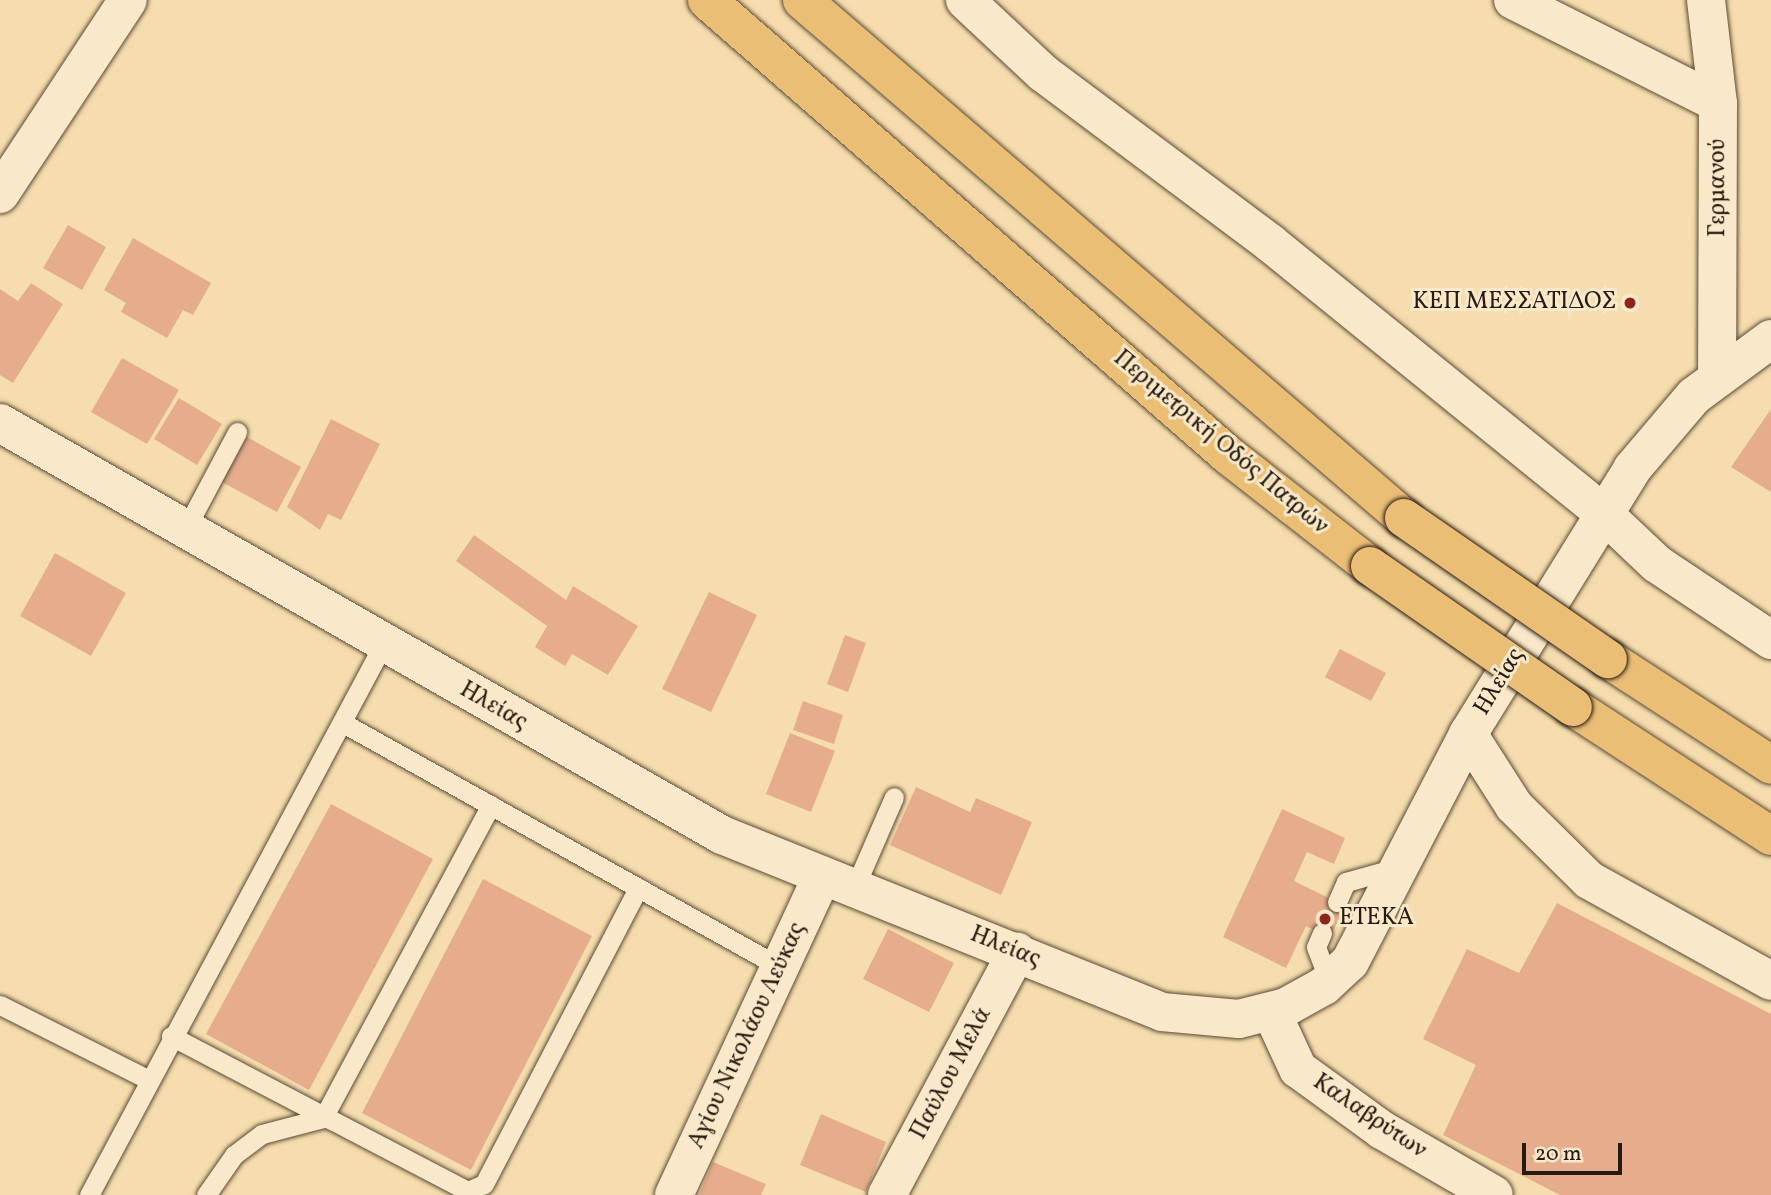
<!DOCTYPE html>
<html>
<head>
<meta charset="utf-8">
<style>
	body { margin:0 }
	#map { position:relative; width:1771px; height:1195px; overflow:hidden; background:#f6ddad; font-family:Vollkorn,serif }
	div>[style] { position:absolute }
	.building>* { inset:0; background:#e6ad8c }
	.roads { filter:drop-shadow(0 0 2px #5b4b36) drop-shadow(0 0 2px #5b4b36) }
	.lane>* { height:19px; margin:-9.5px; padding:0 9.5px; transform-origin:9.5px; border-radius:9.5px; background:#f9e9ca }
	.street>* { height:38px; margin:-19px; padding:0 19px; transform-origin:19px; border-radius:19px; background:#f9e9ca }
	.secondary>* { height:38px; margin:-19px; padding:0 19px; transform-origin:19px; border-radius:19px; background:#f9e9ca }
	.highway>* { height:38px; margin:-19px; padding:0 19px; transform-origin:19px; border-radius:19px; background:#ebbe76 }
	.bridges { filter:drop-shadow(0 0 2px #271a0f) drop-shadow(0 0 2px #271a0f) }
	.highway-bridge>* { height:38px; margin:-19px; padding:0 19px; transform-origin:19px; border-radius:19px; background:#ebbe76 }
	.dots>* { width:19px; height:19px; translate:-50% -50%; box-sizing:border-box; border:4px solid #f9e9ca; border-radius:50% }
	span { translate:-50% -50%; white-space:nowrap; text-align:center; line-height:1.15; -webkit-text-stroke:6px #f9e9ca; paint-order:stroke }
	.street-label { font-size:24px; color:#271a0f }
	.poi-label { font-size:24px; color:#271a0f }
	.right { translate:-100% -50%; text-align:right }
	.left { translate:0 -50%; text-align:left }
	.scale { position:absolute; left:1522px; top:1143px; width:100px; height:32px; box-sizing:border-box; border:4px solid #271a0f; border-top:0; padding-left:9px; font-size:21px; line-height:24px; white-space:nowrap; color:#271a0f; -webkit-text-stroke:5px #f9e9ca; paint-order:stroke }
</style>
</head>
<body>
<div id="map">
	<div class="building">
		<div style="clip-path:polygon(68px 225px,106px 247px,82px 290px,43px 268px)"></div>
		<div style="clip-path:polygon(133px 238px,211px 283px,193px 315px,183px 310px,167px 338px,121px 312px,126px 303px,104px 290px)"></div>
		<div style="clip-path:polygon(31px 283px,63px 304px,13px 383px,0 375px,0 289px,18px 301px)"></div>
		<div style="clip-path:polygon(122px 358px,179px 390px,147px 444px,91px 412px)"></div>
		<div style="clip-path:polygon(179px 398px,222px 424px,197px 465px,154px 439px)"></div>
		<div style="clip-path:polygon(1771px 409px,1771px 492px,1731px 467px)"></div>
		<div style="clip-path:polygon(331px 419px,380px 444px,341px 520px,328px 514px,320px 530px,287px 507px)"></div>
		<div style="clip-path:polygon(247px 437px,301px 467px,277px 512px,222px 482px)"></div>
		<div style="clip-path:polygon(474px 535px,566px 600px,573px 586px,638px 626px,608px 675px,572px 654px,565px 666px,535px 647px,547px 626px,456px 561px)"></div>
		<div style="clip-path:polygon(55px 553px,126px 593px,91px 656px,20px 616px)"></div>
		<div style="clip-path:polygon(709px 592px,757px 615px,711px 712px,662px 689px)"></div>
		<div style="clip-path:polygon(845px 635px,866px 643px,848px 692px,827px 684px)"></div>
		<div style="clip-path:polygon(1340px 649px,1386px 673px,1371px 701px,1325px 677px)"></div>
		<div style="clip-path:polygon(803px 701px,843px 715px,834px 744px,793px 730px)"></div>
		<div style="clip-path:polygon(790px 733px,835px 751px,811px 812px,766px 794px)"></div>
		<div style="clip-path:polygon(916px 787px,970px 812px,976px 798px,1032px 822px,1001px 895px,890px 845px)"></div>
		<div style="clip-path:polygon(331px 804px,433px 859px,309px 1090px,206px 1034px)"></div>
		<div style="clip-path:polygon(1282px 809px,1345px 838px,1334px 864px,1307px 852px,1294px 881px,1345px 906px,1330px 937px,1306px 926px,1286px 968px,1223px 937px)"></div>
		<div style="clip-path:polygon(483px 879px,592px 936px,471px 1170px,362px 1113px)"></div>
		<div style="clip-path:polygon(1557px 903px,1771px 1014px,1771px 1195px,1560px 1195px,1443px 1135px,1476px 1065px,1423px 1039px,1467px 949px,1519px 973px)"></div>
		<div style="clip-path:polygon(888px 929px,954px 963px,929px 1012px,863px 979px)"></div>
		<div style="clip-path:polygon(821px 1114px,886px 1142px,866px 1192px,800px 1165px)"></div>
		<div style="clip-path:polygon(713px 1162px,766px 1184px,761px 1195px,699px 1195px)"></div>
	</div>
	<div class="roads">
		<div class="lane">
			<div style="left:185px;top:530px;width:111px;rotate:-62deg"></div>
			<div style="left:343px;top:723px;width:501px;rotate:29.18deg"></div>
			<div style="left:854px;top:889px;width:100px;rotate:-66.5deg"></div>
			<div style="left:1337px;top:902px;width:22px;rotate:-66deg"></div>
			<div style="left:1346px;top:882px;width:55px;rotate:-15.8deg"></div>
			<div style="left:1322px;top:933px;width:15px;rotate:113deg"></div>
			<div style="left:1316px;top:947px;width:36px;rotate:69deg"></div>
			<div style="left:0;top:1005px;width:167px;rotate:26.7deg"></div>
			<div style="left:171px;top:1036px;width:335px;rotate:27.6deg"></div>
			<div style="left:468px;top:1191px;width:17px;rotate:-24deg"></div>
			<div style="left:484px;top:1184px;width:334px;rotate:-62.5deg"></div>
			<div style="left:89px;top:1195px;width:626px;rotate:-61.88deg"></div>
			<div style="left:206px;top:1195px;width:49px;rotate:-55deg"></div>
			<div style="left:234px;top:1155px;width:35px;rotate:-37deg"></div>
			<div style="left:262px;top:1134px;width:63px;rotate:-14.7deg"></div>
			<div style="left:323px;top:1118px;width:355px;rotate:-61.8deg"></div>
		</div>
		<div class="street">
			<div style="left:1513px;top:0;width:229px;rotate:26.7deg"></div>
			<div style="left:1706px;top:0;width:104px;rotate:83.4deg"></div>
			<div style="left:1718px;top:103px;width:273px;rotate:90.2deg"></div>
			<div style="left:0;top:194px;width:232px;rotate:-56.6deg"></div>
			<div style="left:1603px;top:513px;width:74px;rotate:43.4deg"></div>
			<div style="left:1657px;top:564px;width:137px;rotate:33.7deg"></div>
			<div style="left:1468px;top:734px;width:85px;rotate:57.4deg"></div>
			<div style="left:1514px;top:806px;width:105px;rotate:44.6deg"></div>
			<div style="left:1589px;top:880px;width:208px;rotate:29deg"></div>
			<div style="left:1272px;top:1013px;width:62px;rotate:65.1deg"></div>
			<div style="left:1298px;top:1069px;width:104px;rotate:36deg"></div>
			<div style="left:1382px;top:1130px;width:129px;rotate:30.1deg"></div>
			<div style="left:887px;top:1195px;width:276px;rotate:-61.9deg"></div>
		</div>
		<div class="secondary">
			<div style="left:965px;top:0;width:107px;rotate:43.1deg"></div>
			<div style="left:1043px;top:73px;width:284px;rotate:36.8deg"></div>
			<div style="left:1270px;top:243px;width:429px;rotate:39deg"></div>
			<div style="left:0;top:423px;width:831px;rotate:29.71deg"></div>
			<div style="left:722px;top:835px;width:474px;rotate:21.9deg"></div>
			<div style="left:1162px;top:1012px;width:77px;rotate:5.2deg"></div>
			<div style="left:1239px;top:1019px;width:49px;rotate:-14.3deg"></div>
			<div style="left:1286px;top:1007px;width:43px;rotate:-28.9deg"></div>
			<div style="left:1324px;top:986px;width:35px;rotate:-43deg"></div>
			<div style="left:1350px;top:962px;width:257px;rotate:-62.6deg"></div>
			<div style="left:1468px;top:734px;width:312px;rotate:-58.2deg"></div>
			<div style="left:1632px;top:469px;width:96px;rotate:-49.7deg"></div>
			<div style="left:1694px;top:396px;width:96px;rotate:-36.5deg"></div>
			<div style="left:674px;top:1195px;width:352px;rotate:-65.1deg"></div>
		</div>
		<div class="highway">
			<div style="left:707px;top:0;width:692px;rotate:41.13deg"></div>
			<div style="left:1228px;top:455px;width:180px;rotate:38deg"></div>
			<div style="left:802px;top:0;width:794px;rotate:40.71deg"></div>
			<div style="left:1608px;top:659px;width:194px;rotate:33deg"></div>
			<div style="left:1573px;top:707px;width:236px;rotate:33.1deg"></div>
		</div>
	</div>
	<div class="bridges">
		<div class="highway-bridge">
			<div style="left:1404px;top:518px;width:248px;rotate:34.7deg"></div>
			<div style="left:1370px;top:566px;width:247px;rotate:34.8deg"></div>
		</div>
	</div>
	<div class="dots">
		<div style="left:1630px;top:303px;background:#8f2418"></div>
		<div style="left:1325px;top:919px;background:#8f2418"></div>
	</div>
	<div class="street-label">
		<span style="left:1719px;top:188px;rotate:-90deg">Γερμανού</span>
		<span style="left:1220px;top:443px;rotate:40deg">Περιμετρική Οδός Πατρών</span>
		<span style="left:1500px;top:682px;rotate:-59deg">Ηλείας</span>
		<span style="left:493px;top:707px;rotate:30deg">Ηλείας</span>
		<span style="left:1005px;top:948px;rotate:22deg">Ηλείας</span>
		<span style="left:748px;top:1036px;rotate:-65deg">Αγίου Νικολάου Λεύκας</span>
		<span style="left:952px;top:1074px;rotate:-62deg">Παύλου Μελά</span>
		<span style="left:1369px;top:1117px;rotate:34deg">Καλαβρύτων</span>
	</div>
	<div class="poi-label">
		<span class="right" style="left:1616px;top:303px">ΚΕΠ ΜΕΣΣΑΤΙΔΟΣ</span>
		<span class="left" style="left:1339px;top:919px">ΕΤΕΚΑ</span>
	</div>
	<div class="scale">20 m</div>
</div>
</body>
</html>
